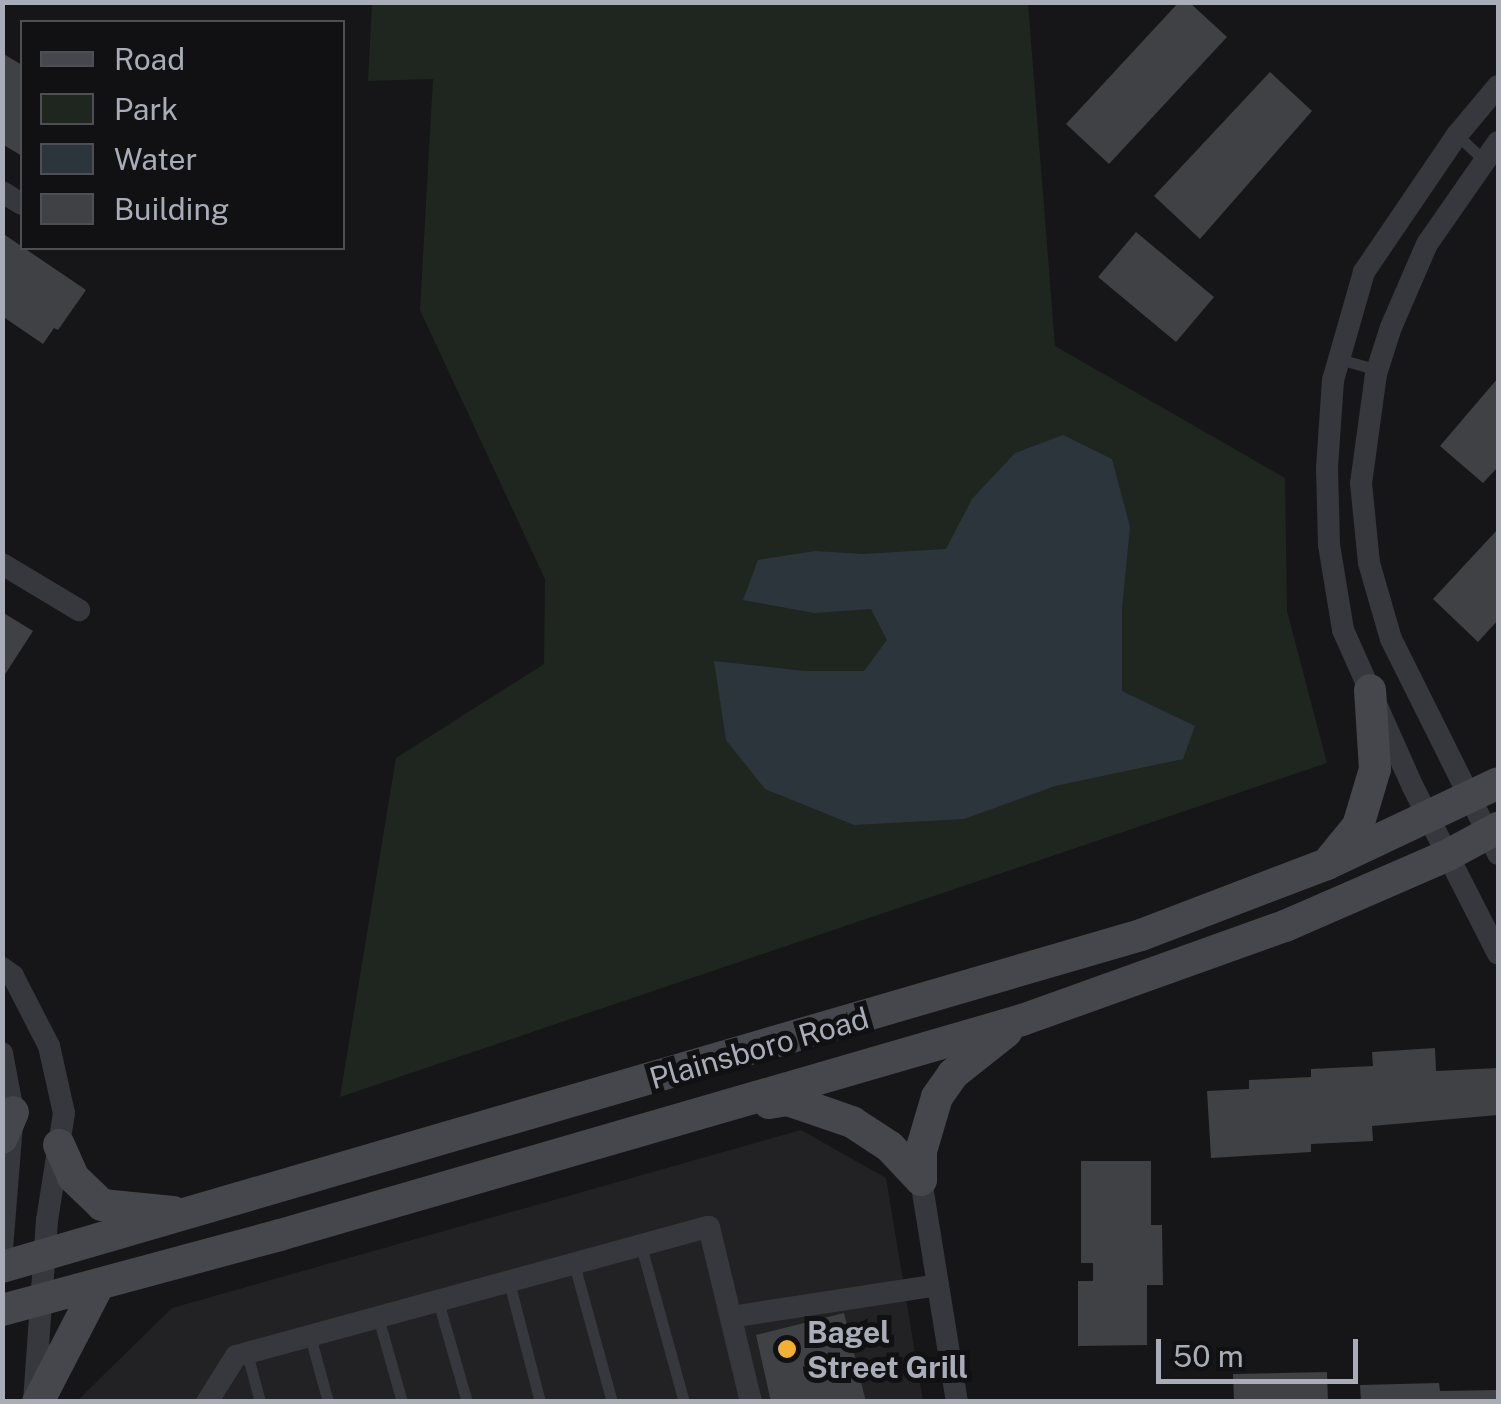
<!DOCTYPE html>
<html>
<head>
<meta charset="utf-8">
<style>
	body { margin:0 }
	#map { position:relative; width:1501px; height:1404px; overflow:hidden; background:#161618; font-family:"Public Sans",sans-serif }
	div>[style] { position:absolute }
	.built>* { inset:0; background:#222225 }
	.green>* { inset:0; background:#1e261f }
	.water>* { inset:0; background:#2c353c }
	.building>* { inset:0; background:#404145 }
	.lane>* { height:11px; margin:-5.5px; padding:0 5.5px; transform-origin:5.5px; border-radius:5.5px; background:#37383d }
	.street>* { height:22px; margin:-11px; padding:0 11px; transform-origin:11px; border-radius:11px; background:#37383d }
	.secondary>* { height:32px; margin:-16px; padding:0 16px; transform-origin:16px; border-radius:16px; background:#45474d }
	.dots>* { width:28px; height:28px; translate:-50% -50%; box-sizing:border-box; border:5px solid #111113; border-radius:50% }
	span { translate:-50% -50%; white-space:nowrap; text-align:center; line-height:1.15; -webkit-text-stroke:10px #111113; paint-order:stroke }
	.street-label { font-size:30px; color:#a8adb8 }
	.poi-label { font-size:30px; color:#a8adb8; font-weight:700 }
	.left { translate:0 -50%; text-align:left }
	.frame { position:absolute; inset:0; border:5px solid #a8adb8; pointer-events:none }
	.legend { position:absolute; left:20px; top:20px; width:325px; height:230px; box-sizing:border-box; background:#111113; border:2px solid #4d4f55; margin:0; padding:12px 18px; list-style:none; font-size:30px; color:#a8adb8 }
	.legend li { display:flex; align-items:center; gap:20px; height:50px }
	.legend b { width:50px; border:2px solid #4d4f55 }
	.scale { position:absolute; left:1156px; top:1339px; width:202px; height:45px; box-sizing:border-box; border:5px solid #a8adb8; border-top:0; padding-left:12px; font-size:30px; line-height:35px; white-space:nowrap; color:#a8adb8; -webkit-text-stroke:8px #111113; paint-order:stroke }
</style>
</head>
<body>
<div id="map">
	<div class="built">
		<div style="clip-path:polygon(801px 1130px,886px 1178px,923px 1401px,76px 1402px,172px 1308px)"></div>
	</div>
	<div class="green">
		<div style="clip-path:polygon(372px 3px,1028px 3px,1055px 346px,1285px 478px,1287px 611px,1327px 763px,340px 1097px,396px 758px,544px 664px,545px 579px,420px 310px,433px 79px,368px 81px)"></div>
	</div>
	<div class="water">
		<div style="clip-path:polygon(1063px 435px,1112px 459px,1130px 527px,1122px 608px,1122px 691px,1195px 726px,1183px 759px,1055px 786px,964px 819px,854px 825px,765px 789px,726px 740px,714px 661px,804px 671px,864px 671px,887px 640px,871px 609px,814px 613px,743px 600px,758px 560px,815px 551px,863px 554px,946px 549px,972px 499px,1015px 453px)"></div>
	</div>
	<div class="building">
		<div style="clip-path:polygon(1179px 2px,1189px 2px,1227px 37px,1109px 164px,1066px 124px)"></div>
		<div style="clip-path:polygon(2px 53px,22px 65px,22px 156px,2px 144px)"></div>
		<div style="clip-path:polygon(1270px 72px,1312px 111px,1200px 239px,1154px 196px)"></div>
		<div style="clip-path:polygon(1136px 232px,1214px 297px,1176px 342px,1098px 277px)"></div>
		<div style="clip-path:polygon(2px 233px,86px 290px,58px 330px,54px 328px,43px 344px,2px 316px)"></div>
		<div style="clip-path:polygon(1498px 378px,1498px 467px,1483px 483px,1440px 446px)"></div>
		<div style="clip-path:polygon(1498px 529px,1498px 620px,1478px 642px,1433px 599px)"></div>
		<div style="clip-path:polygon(2px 612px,33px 631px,2px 679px)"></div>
		<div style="clip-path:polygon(1435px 1048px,1436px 1071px,1498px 1068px,1498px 1115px,1372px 1126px,1373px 1141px,1311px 1144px,1311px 1152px,1211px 1158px,1207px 1091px,1249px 1089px,1249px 1080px,1311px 1077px,1311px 1069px,1373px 1066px,1372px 1052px)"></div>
		<div style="clip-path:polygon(1081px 1161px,1151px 1161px,1151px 1225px,1162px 1225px,1163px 1285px,1147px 1285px,1147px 1345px,1078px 1346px,1078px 1281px,1093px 1281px,1093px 1263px,1081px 1263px)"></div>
		<div style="clip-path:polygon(844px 1313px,866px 1402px,771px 1402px,756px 1335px)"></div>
		<div style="clip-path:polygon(1327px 1372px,1328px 1402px,1234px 1402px,1233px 1374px)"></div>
		<div style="clip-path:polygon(1439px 1383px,1440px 1391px,1498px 1390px,1498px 1402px,1361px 1402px,1360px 1385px)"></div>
	</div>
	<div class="lane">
		<div style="left:1457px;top:135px;width:37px;rotate:43deg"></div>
		<div style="left:1339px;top:359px;width:41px;rotate:15.8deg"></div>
		<div style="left:641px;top:1246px;width:162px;rotate:74.6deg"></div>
		<div style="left:574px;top:1264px;width:143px;rotate:74.6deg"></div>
		<div style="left:509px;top:1282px;width:124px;rotate:75.5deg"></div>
		<div style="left:438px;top:1301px;width:105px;rotate:74deg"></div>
		<div style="left:378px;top:1317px;width:88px;rotate:74.2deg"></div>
		<div style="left:310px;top:1336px;width:68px;rotate:74.7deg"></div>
		<div style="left:247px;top:1353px;width:51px;rotate:75.1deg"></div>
	</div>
	<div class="street">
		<div style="left:1498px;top:86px;width:64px;rotate:129.9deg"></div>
		<div style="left:1457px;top:135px;width:166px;rotate:124.2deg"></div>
		<div style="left:1364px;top:272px;width:112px;rotate:106deg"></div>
		<div style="left:1333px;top:380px;width:88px;rotate:93.9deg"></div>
		<div style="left:1327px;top:468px;width:77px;rotate:88.5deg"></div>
		<div style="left:1329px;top:545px;width:86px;rotate:80.6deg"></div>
		<div style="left:1343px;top:630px;width:172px;rotate:66deg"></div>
		<div style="left:1413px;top:787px;width:187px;rotate:63deg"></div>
		<div style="left:1498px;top:142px;width:124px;rotate:124.8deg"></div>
		<div style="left:1427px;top:244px;width:90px;rotate:113.4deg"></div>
		<div style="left:1391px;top:327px;width:49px;rotate:107.7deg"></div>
		<div style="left:1376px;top:374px;width:110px;rotate:97.8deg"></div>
		<div style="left:1361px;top:483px;width:80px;rotate:84.3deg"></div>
		<div style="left:1369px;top:563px;width:79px;rotate:73.9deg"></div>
		<div style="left:1391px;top:639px;width:240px;rotate:63.5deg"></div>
		<div style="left:2px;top:192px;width:23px;rotate:31deg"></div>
		<div style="left:2px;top:564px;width:90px;rotate:30.9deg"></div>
		<div style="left:2px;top:968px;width:14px;rotate:36deg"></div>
		<div style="left:13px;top:976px;width:79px;rotate:62.8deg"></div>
		<div style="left:49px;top:1046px;width:69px;rotate:77.4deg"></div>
		<div style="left:64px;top:1113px;width:108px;rotate:99deg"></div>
		<div style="left:47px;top:1220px;width:181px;rotate:94.1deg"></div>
		<div style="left:2px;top:1053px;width:60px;rotate:79.4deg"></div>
		<div style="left:13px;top:1112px;width:137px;rotate:94.6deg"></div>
		<div style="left:921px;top:1180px;width:225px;rotate:80.8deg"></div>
		<div style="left:731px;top:1317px;width:209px;rotate:-8.8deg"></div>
		<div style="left:207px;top:1402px;width:54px;rotate:-57.8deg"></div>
		<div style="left:236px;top:1356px;width:490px;rotate:-15.3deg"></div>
		<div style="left:709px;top:1227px;width:180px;rotate:76.5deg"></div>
	</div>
	<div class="secondary">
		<div style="left:1331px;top:859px;width:43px;rotate:-50.7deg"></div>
		<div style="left:1358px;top:826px;width:59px;rotate:-73.4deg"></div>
		<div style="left:1375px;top:769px;width:79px;rotate:-93.6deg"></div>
		<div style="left:769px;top:1103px;width:19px;rotate:-9deg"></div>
		<div style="left:788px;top:1100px;width:68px;rotate:19deg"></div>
		<div style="left:852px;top:1122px;width:45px;rotate:33.3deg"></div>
		<div style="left:890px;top:1147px;width:45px;rotate:46.8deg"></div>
		<div style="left:2px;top:1138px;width:28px;rotate:-67deg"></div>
		<div style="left:59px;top:1145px;width:35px;rotate:66deg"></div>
		<div style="left:73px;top:1177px;width:40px;rotate:44deg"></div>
		<div style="left:102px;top:1205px;width:71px;rotate:5.6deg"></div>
		<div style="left:921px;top:1180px;width:29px;rotate:-90deg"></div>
		<div style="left:921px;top:1151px;width:56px;rotate:-73.5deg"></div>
		<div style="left:937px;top:1097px;width:28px;rotate:-55deg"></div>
		<div style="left:953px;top:1074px;width:68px;rotate:-38.4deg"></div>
		<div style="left:2px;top:1267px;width:1186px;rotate:-16.25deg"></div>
		<div style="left:1141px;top:935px;width:199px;rotate:-20.9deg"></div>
		<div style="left:1327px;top:864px;width:189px;rotate:-25.3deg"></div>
		<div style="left:2px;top:1310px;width:288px;rotate:-15.1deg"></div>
		<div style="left:280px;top:1235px;width:773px;rotate:-16.16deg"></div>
		<div style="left:1022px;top:1020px;width:279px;rotate:-19.7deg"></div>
		<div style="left:1285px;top:926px;width:178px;rotate:-23.5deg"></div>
		<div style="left:1448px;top:855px;width:57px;rotate:-28.4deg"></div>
		<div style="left:38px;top:1402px;width:131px;rotate:-62.7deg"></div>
	</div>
	<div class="dots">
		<div style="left:787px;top:1349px;background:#f2b134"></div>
	</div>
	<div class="street-label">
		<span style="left:759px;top:1048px;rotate:-16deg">Plainsboro Road</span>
	</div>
	<div class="poi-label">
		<span class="left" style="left:807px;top:1349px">Bagel<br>Street Grill</span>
	</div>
	<div class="frame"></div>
	<ul class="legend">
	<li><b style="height:12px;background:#45474d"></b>Road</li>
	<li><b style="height:28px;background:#1e261f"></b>Park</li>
	<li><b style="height:28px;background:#2c353c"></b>Water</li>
	<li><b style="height:28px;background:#404145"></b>Building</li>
	</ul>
	<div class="scale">50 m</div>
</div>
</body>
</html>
